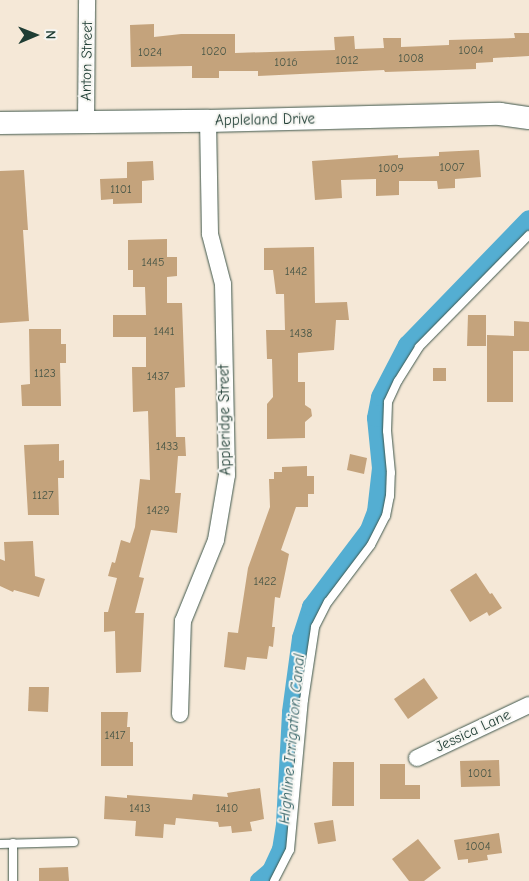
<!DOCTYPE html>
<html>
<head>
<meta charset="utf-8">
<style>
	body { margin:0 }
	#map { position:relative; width:529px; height:881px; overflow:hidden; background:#f5e8d7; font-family:"Comic Neue",sans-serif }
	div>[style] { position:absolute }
	.canal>* { height:18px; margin:-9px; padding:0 9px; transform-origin:9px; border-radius:9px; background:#54aed2 }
	.building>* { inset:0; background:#c4a37c }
	.roads { filter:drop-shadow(0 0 1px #3f574c) drop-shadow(0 0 1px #3f574c) }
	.lane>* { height:8px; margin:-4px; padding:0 4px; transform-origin:4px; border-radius:4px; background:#fff }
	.street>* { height:16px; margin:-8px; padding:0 8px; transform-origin:8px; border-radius:8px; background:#fff }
	.secondary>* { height:22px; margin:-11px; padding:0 11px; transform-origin:11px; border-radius:11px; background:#fff }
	span { translate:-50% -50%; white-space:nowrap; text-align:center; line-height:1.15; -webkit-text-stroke:4px #f6f6f2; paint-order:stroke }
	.number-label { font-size:12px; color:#485646 }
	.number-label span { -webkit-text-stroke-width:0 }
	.street-label { font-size:15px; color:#1f3d34 }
	.water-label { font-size:16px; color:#2f5f63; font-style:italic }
	.north { position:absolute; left:10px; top:10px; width:50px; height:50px; -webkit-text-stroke:4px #f6f6f2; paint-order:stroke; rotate:89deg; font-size:14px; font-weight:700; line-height:20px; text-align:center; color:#1f3d34 }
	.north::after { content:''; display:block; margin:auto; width:18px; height:22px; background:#1f3d34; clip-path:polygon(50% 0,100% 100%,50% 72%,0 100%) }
</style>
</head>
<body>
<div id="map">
	<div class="canal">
		<div style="left:259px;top:881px;width:16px;rotate:-40deg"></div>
		<div style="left:271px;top:871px;width:23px;rotate:-65deg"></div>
		<div style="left:281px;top:850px;width:26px;rotate:-81deg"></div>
		<div style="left:285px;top:824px;width:112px;rotate:-86.9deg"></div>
		<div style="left:291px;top:712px;width:75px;rotate:-82.3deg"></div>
		<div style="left:301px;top:638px;width:33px;rotate:-72deg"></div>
		<div style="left:311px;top:607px;width:96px;rotate:-53deg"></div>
		<div style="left:369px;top:530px;width:19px;rotate:-69deg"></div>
		<div style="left:376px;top:512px;width:44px;rotate:-83.5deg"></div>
		<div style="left:381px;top:468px;width:50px;rotate:-95.7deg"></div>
		<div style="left:376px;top:418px;width:21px;rotate:-79deg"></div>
		<div style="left:380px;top:397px;width:59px;rotate:-62.6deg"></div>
		<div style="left:407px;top:345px;width:175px;rotate:-45.9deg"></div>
	</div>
	<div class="building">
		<div style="clip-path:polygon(154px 24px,154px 37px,181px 34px,235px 34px,235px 53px,335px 50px,334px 37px,354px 36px,355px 49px,384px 48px,383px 38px,401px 38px,401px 47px,449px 45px,449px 40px,515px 38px,514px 33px,529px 33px,529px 56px,493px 58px,493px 62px,476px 63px,476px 69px,385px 72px,384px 70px,258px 76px,258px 71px,219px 71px,219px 78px,192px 78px,192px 66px,131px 67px,130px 25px)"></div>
		<div style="clip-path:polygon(479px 150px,481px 177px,455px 179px,455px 188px,438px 189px,437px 181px,399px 181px,399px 195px,376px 196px,376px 179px,341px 180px,342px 198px,315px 200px,312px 161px,398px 155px,398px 158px,439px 156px,439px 152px)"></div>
		<div style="clip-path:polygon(153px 161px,154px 180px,142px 181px,142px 203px,113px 204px,113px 199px,101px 200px,100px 179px,127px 178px,127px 162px)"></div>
		<div style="clip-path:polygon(24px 170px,28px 230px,23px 230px,29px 321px,0 323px,0 171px)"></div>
		<div style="clip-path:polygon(167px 239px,167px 257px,177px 257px,177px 276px,167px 277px,167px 303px,182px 303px,185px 387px,175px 388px,176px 437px,185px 437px,186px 456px,178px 456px,175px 493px,181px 493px,177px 533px,151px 530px,139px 577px,144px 578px,135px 613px,144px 613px,141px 672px,116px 673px,115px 631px,104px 632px,104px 612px,108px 612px,117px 578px,108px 576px,112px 562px,115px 563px,121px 540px,130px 543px,135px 527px,140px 479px,150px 480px,148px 411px,133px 412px,132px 367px,146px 367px,146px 337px,113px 337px,113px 315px,146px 315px,145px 287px,133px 287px,133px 270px,128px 270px,128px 240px)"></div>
		<div style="clip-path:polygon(314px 247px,315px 303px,347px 302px,349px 320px,336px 320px,334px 350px,298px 353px,298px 382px,305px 382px,305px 405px,311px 409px,312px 416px,305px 422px,305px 438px,267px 439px,267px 404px,273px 397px,272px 359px,267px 359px,266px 330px,285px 330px,284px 294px,276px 294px,273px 270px,264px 270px,264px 248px)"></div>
		<div style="clip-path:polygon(468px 315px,486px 315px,486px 346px,467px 346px)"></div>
		<div style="clip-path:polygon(514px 321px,529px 322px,529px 351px,513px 351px,513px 402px,487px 402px,487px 335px,514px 336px)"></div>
		<div style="clip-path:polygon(29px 329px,61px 329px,61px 344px,66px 344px,66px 363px,60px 363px,61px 406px,22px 406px,21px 385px,30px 384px)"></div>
		<div style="clip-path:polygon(433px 368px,446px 368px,446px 381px,433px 381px)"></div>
		<div style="clip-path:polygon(59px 444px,59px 461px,64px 460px,64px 478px,58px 478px,59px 515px,28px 515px,24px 445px)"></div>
		<div style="clip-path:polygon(350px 454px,367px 458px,364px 474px,347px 470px)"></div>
		<div style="clip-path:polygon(307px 466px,307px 476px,314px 476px,314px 494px,308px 494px,308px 507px,296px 507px,281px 550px,289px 554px,280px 598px,275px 597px,272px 627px,275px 627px,273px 647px,269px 646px,267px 659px,247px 657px,245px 670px,224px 667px,228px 632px,238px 633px,248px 568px,270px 507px,269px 479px,274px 479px,274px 472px,282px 472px,282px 467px)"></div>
		<div style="clip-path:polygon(33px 541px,35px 576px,45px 579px,39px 597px,14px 590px,13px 592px,0 586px,0 559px,5px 561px,4px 542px)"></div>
		<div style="clip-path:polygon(476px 573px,490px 594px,492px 593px,502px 608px,489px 616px,487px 612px,470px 622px,450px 590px)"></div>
		<div style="clip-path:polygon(424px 678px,438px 698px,408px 719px,394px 699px)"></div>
		<div style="clip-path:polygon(29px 687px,49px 687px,48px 712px,28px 711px)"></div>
		<div style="clip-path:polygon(101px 712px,128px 712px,127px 727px,130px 727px,130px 742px,133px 742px,133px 766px,101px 766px)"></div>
		<div style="clip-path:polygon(499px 760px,500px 786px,461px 787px,460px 761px)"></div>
		<div style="clip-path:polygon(333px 762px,354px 762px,354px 806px,332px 806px)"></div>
		<div style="clip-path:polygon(380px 764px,405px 764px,405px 785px,420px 785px,420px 799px,380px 799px)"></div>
		<div style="clip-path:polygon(260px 788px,264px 819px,250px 822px,252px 831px,232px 833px,231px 826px,219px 827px,218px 822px,176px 818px,175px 825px,164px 824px,163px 838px,135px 836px,136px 821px,104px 819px,105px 796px,127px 798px,127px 795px,192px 800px,193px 794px,228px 797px,227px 793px)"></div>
		<div style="clip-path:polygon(333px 820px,336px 841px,318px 844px,314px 823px)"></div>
		<div style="clip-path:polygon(499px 833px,502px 853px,487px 855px,488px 860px,468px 863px,468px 859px,458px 860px,454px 840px)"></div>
		<div style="clip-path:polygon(418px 839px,441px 868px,424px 881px,409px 881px,392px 859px)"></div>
		<div style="clip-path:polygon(68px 867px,69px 881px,39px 881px,39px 868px)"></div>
	</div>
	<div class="roads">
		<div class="lane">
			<div style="left:13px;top:843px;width:38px;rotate:90deg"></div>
			<div style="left:0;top:844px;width:74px;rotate:-1.5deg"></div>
			<div style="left:274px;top:881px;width:35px;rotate:-63deg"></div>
			<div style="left:290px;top:850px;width:151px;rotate:-84.7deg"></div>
			<div style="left:304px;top:700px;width:74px;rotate:-81.4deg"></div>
			<div style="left:315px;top:627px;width:28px;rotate:-63deg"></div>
			<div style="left:328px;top:602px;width:71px;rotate:-53deg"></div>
			<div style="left:371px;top:545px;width:33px;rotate:-63deg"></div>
			<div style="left:386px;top:516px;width:20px;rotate:-79deg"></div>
			<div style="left:390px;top:496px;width:23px;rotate:-88deg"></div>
			<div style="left:391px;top:473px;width:42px;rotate:-95.4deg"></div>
			<div style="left:387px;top:431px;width:29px;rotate:-88deg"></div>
			<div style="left:388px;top:402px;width:23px;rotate:-65deg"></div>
			<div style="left:398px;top:381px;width:40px;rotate:-58deg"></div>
			<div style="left:419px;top:347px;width:157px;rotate:-45.5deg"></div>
		</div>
		<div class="street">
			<div style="left:86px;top:122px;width:122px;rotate:-89.5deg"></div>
			<div style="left:180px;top:714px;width:93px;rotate:-88.2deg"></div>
			<div style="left:183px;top:621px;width:87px;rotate:-67.8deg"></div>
			<div style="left:216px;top:540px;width:66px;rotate:-80.4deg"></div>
			<div style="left:227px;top:475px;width:191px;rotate:-91.2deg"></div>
			<div style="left:223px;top:284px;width:52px;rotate:-104.6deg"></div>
			<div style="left:210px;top:234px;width:113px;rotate:-91deg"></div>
			<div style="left:417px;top:758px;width:124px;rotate:-25.3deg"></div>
		</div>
		<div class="secondary">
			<div style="left:0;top:123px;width:208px;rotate:-0.6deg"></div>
			<div style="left:208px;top:121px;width:292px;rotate:-1.4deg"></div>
			<div style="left:500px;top:114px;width:29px;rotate:8deg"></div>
		</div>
	</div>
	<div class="number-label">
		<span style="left:471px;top:51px">1004</span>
		<span style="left:214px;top:52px">1020</span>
		<span style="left:150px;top:53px">1024</span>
		<span style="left:411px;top:59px">1008</span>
		<span style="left:347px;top:61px">1012</span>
		<span style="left:286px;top:63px">1016</span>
		<span style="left:452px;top:168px">1007</span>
		<span style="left:391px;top:169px">1009</span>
		<span style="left:121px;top:190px">1101</span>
		<span style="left:153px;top:263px">1445</span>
		<span style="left:296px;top:272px">1442</span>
		<span style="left:164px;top:332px">1441</span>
		<span style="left:301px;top:334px">1438</span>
		<span style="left:45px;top:374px">1123</span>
		<span style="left:158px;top:377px">1437</span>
		<span style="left:167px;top:447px">1433</span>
		<span style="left:43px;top:496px">1127</span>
		<span style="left:158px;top:511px">1429</span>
		<span style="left:265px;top:582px">1422</span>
		<span style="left:115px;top:736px">1417</span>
		<span style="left:480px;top:774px">1001</span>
		<span style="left:140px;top:809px">1413</span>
		<span style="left:227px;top:809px">1410</span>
		<span style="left:478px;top:847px">1004</span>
	</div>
	<div class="street-label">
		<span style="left:87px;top:61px;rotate:-89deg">Anton Street</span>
		<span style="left:265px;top:120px;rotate:-1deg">Appleland Drive</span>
		<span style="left:225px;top:420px;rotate:-91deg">Appleridge Street</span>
		<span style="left:473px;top:731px;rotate:-25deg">Jessica Lane</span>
	</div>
	<div class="water-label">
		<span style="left:292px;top:739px;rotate:-85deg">Highline Irrigation Canal</span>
	</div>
	<div class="north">N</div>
</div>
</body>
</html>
